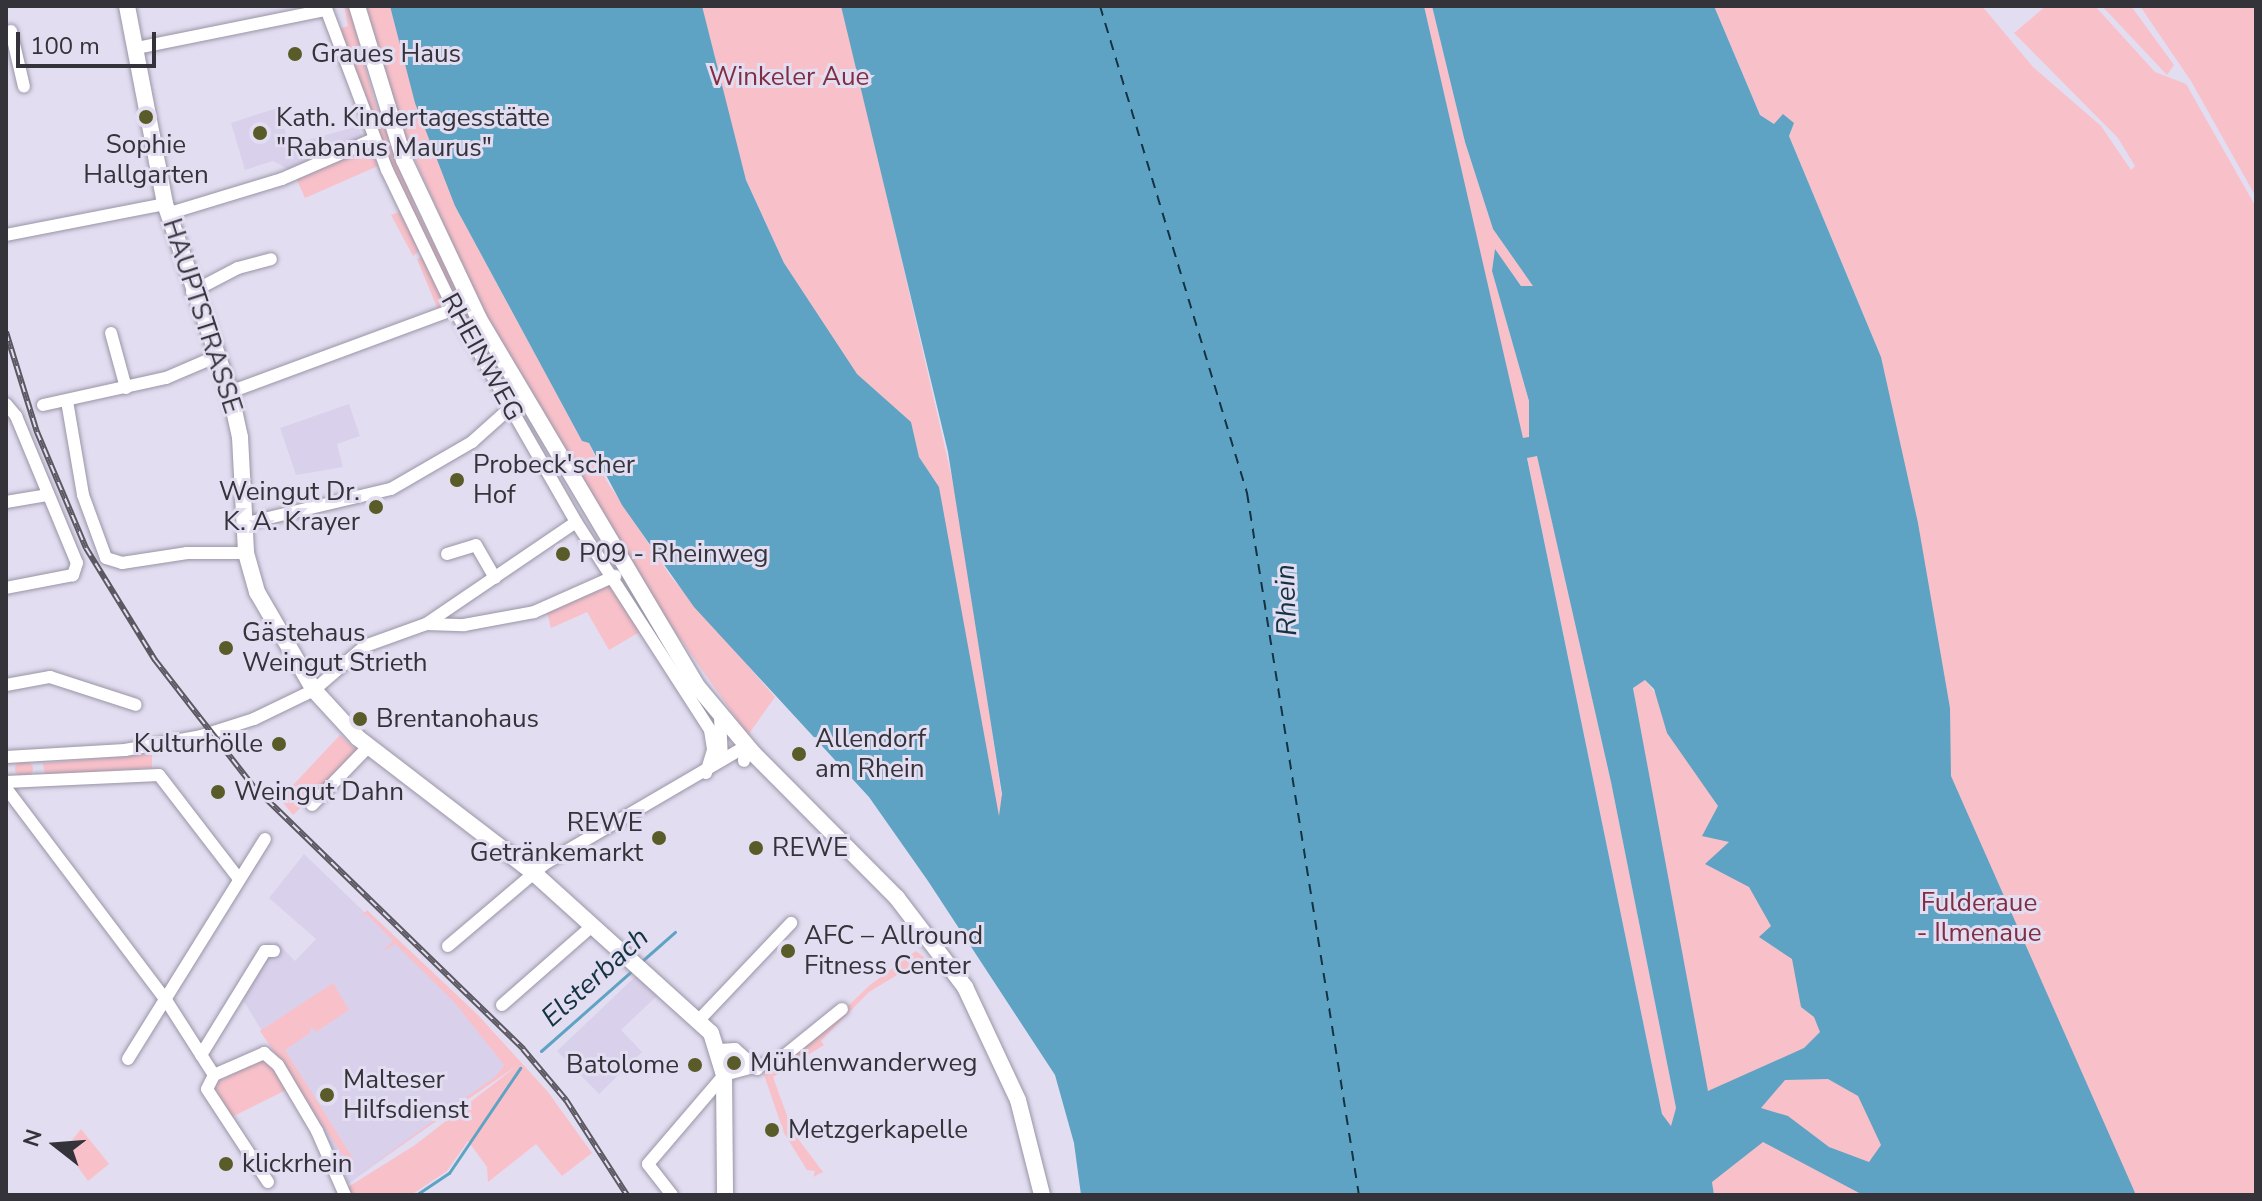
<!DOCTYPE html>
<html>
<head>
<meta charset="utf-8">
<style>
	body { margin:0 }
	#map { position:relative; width:2262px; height:1201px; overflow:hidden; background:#e2ddf0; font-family:"Nunito Sans",sans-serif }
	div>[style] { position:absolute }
	.built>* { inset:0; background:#d9d1eb }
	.green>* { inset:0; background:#f8c1ca }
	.round { border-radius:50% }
	.water>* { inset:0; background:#5ea3c4 }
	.stream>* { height:3px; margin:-1.5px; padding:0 1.5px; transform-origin:1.5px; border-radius:1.5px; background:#5ea3c4 }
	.ferry>* { height:2px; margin-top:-1px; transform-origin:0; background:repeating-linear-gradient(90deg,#133342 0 10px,transparent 0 18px) }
	.roads { filter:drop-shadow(0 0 2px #9a94a6) drop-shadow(0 0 2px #9a94a6) }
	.minor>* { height:12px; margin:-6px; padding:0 6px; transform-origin:6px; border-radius:6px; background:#fff }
	.major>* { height:16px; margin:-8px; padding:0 8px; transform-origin:8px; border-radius:8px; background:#fff }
	.rail>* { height:6px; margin-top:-3px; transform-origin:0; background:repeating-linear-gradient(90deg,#e2ddf0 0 9px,#5b5862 0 18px); box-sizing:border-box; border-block:2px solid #5b5862 }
	.dots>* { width:22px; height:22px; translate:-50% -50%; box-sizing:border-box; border:4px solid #e2ddf0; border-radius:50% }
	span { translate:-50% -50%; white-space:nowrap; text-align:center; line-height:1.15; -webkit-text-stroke:6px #e2ddf0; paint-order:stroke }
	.poi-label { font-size:26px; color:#35333a }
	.left { translate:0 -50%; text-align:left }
	.right { translate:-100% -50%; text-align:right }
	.park-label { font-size:26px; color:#812e43 }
	.street-label { font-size:26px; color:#35333a }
	.water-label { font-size:28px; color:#133342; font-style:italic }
	.frame { position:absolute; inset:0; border:8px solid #35333a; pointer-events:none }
	.north { position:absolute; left:16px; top:1105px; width:80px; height:80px; -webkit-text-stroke:6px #e2ddf0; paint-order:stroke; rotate:287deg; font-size:22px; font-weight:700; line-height:32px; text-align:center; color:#35333a }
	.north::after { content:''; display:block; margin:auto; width:28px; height:36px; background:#35333a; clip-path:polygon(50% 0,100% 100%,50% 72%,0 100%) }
	.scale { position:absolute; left:16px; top:32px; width:140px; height:36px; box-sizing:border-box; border:4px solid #35333a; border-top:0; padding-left:10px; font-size:24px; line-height:28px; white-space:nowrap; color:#35333a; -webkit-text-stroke:6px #e2ddf0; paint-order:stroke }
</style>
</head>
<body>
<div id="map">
	<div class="built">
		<div style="clip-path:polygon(277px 108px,290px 145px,358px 126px,363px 140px,292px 171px,273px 161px,245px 170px,231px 123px)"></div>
		<div style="clip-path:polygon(349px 404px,360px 436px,337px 444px,343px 467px,296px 475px,280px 428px)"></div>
		<div style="clip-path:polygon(304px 854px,513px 1055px,494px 1080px,348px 1184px,340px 1159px,240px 995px,276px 941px,295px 961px,316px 939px,269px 898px)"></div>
		<div style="clip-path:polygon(637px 975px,659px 994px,621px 1030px,642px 1052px,599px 1094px,557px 1051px)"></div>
	</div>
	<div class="green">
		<div style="clip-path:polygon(344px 6px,349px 6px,374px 99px,417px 211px,514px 401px,465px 319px,389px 169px,336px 30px,348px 26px)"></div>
		<div style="clip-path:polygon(366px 6px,390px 6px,455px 206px,582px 441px,589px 443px,606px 480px,671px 577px,775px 697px,748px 735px,667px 620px,477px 299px,404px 135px)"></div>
		<div style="clip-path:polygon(698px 6px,843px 6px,958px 504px,1006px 825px,998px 827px,954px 587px,784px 263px,746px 180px)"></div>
		<div style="clip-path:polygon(1424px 6px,1432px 6px,1465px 142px,1493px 229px,1534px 287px,1522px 287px,1495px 250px,1492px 271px,1529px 401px,1529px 438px,1523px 438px,1519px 429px)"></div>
		<div style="clip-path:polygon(1714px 6px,1982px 6px,2033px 67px,2101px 126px,2131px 170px,2135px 166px,2118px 138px,2014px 33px,2046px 6px,2095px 6px,2155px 72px,2186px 84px,2256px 207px,2256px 1195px,1714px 1195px,1633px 687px,1645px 680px,1656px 694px,1881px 357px,1789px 136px,1794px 123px,1774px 124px,1760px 115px)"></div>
		<div style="clip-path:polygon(2102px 6px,2131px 6px,2174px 65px,2167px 75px)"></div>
		<div style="clip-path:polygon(2140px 6px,2256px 6px,2256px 197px,2191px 81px)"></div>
		<div style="clip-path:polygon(370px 147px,378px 166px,305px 198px,296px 178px)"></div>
		<div style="clip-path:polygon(399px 212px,422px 249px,413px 256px,391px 215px)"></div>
		<div style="clip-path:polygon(425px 256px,446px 307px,438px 310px,417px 259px)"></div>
		<div style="clip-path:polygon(1537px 455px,1611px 782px,1676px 1108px,1671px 1127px,1662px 1114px,1527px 457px)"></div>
		<div style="clip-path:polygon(616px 583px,643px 630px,609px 650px,587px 612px,551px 628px,547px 612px)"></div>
		<div style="clip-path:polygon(340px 735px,359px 753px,293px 815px,280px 799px)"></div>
		<div style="clip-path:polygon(152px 754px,152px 768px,45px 775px,43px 763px)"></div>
		<div class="round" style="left:15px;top:760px;width:18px;height:18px"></div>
		<div style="clip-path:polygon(367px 910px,478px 1015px,548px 1092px,592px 1153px,562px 1176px,536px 1144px,488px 1182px,487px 1167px,468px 1141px,447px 1171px,411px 1195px,351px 1195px,348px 1187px,415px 1145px,518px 1065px,353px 1178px,496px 1076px,504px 1065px,454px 1002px,395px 944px,380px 953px,393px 941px,366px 914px,359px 919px)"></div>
		<div style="clip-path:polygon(916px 951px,925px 958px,869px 992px,821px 1041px,824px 1045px,773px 1077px,793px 1132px,823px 1172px,813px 1177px,815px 1171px,807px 1170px,784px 1133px,763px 1072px,797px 1054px,870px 985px)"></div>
		<div style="clip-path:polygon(333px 983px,349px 1010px,316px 1032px,311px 1026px,310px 1033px,285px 1050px,354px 1160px,348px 1163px,260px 1031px)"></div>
		<div style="clip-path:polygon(258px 1061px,269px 1062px,288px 1089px,230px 1118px,214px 1084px)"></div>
		<div style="clip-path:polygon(81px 1129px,109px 1164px,88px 1181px,65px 1149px)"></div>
	</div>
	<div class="water">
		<div style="clip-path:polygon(evenodd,390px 6px,702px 6px,746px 180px,784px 263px,857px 374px,911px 422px,919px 457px,939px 487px,999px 816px,1002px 794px,948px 452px,841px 6px,1424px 6px,1523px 438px,1529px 437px,1529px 401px,1492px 271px,1495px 249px,1521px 286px,1533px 286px,1493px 229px,1465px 142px,1432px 6px,1714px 6px,1760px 115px,1774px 124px,1783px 114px,1794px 123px,1789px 136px,1881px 357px,1918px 523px,1950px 708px,1951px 776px,2136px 1195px,1863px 1195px,1763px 1142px,1712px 1182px,1714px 1195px,1081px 1195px,1074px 1143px,1055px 1075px,928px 881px,869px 797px,694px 607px,622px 505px,589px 443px,582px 441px,455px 206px,415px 103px,390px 6px,1537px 456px,1611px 782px,1676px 1108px,1671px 1126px,1662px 1114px,1527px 458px,1537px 456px,390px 6px,1645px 680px,1654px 689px,1667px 733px,1718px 806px,1702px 836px,1729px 842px,1705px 864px,1749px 887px,1771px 926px,1759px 937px,1792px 959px,1801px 1007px,1814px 1017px,1820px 1032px,1804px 1048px,1708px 1091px,1633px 688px,1645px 680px,390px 6px,1828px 1079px,1858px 1096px,1881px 1145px,1869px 1162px,1829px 1147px,1788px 1116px,1761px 1108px,1785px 1080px,1828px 1079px)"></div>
	</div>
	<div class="stream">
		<div style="left:642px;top:961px;width:44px;rotate:-41.3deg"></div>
		<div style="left:541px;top:1051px;width:124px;rotate:-41.4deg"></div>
		<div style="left:416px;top:1195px;width:40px;rotate:-34deg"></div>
		<div style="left:449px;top:1173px;width:127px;rotate:-55.9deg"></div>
	</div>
	<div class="ferry">
		<div style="left:1100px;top:6px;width:509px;rotate:73.2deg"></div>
		<div style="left:1247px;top:493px;width:711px;rotate:80.94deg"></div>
	</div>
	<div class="roads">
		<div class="minor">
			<div style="left:325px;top:6px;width:175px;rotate:69.3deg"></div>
			<div style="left:387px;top:170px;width:154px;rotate:64.3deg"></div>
			<div style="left:454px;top:309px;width:245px;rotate:60.2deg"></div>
			<div style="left:576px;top:522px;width:247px;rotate:57.2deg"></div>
			<div style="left:710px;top:730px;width:20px;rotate:81deg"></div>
			<div style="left:713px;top:750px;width:24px;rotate:107deg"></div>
			<div style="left:11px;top:31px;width:57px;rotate:76.9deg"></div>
			<div style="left:137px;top:48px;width:193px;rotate:-11.4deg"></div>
			<div style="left:170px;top:213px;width:117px;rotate:-16.9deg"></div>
			<div style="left:282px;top:179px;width:100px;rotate:-23.5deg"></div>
			<div style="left:6px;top:235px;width:162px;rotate:-11deg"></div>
			<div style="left:192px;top:292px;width:52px;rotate:-27.6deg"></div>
			<div style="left:238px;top:268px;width:34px;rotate:-15deg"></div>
			<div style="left:111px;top:333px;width:57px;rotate:74.7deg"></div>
			<div style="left:230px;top:392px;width:239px;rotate:-20.3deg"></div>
			<div style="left:67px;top:401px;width:95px;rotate:80.3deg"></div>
			<div style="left:83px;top:495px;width:67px;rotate:69.9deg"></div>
			<div style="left:106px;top:558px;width:17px;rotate:17deg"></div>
			<div style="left:122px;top:563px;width:66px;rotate:-8.7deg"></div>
			<div style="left:187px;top:553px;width:59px"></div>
			<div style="left:6px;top:404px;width:16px;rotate:50deg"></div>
			<div style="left:16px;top:416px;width:159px;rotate:67.5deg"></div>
			<div style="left:77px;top:563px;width:13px;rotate:108deg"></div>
			<div style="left:73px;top:575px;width:68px;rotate:169deg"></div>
			<div style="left:43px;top:405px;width:126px;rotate:-12.4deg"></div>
			<div style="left:166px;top:378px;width:53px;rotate:-23.2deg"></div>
			<div style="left:6px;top:502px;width:43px;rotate:-9.5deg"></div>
			<div style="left:247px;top:523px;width:148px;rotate:-13.3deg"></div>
			<div style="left:391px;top:489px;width:94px;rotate:-30.1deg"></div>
			<div style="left:472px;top:442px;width:51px;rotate:-41.8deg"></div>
			<div style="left:447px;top:554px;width:30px;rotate:-17deg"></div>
			<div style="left:476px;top:545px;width:38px;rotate:60deg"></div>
			<div style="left:427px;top:624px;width:37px;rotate:2deg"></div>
			<div style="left:464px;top:625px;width:71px;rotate:-10.5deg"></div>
			<div style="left:534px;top:612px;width:89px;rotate:-24deg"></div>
			<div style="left:6px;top:685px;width:45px;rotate:-10.3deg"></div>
			<div style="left:50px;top:677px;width:90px;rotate:18deg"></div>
			<div style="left:720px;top:716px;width:44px;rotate:87.4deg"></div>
			<div style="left:6px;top:757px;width:119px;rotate:-3.4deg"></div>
			<div style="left:125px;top:750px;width:77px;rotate:-10.4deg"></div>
			<div style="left:201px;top:736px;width:56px;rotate:-17.8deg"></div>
			<div style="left:254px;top:719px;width:67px;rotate:-25.8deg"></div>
			<div style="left:314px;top:690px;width:67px;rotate:-40.8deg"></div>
			<div style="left:365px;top:646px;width:65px;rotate:-19.8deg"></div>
			<div style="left:426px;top:624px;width:181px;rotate:-34.2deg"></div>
			<div style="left:6px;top:782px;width:153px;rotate:-2.6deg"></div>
			<div style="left:159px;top:775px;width:131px;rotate:52.4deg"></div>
			<div style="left:6px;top:788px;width:266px;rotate:53deg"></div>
			<div style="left:166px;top:1000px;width:89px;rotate:57.4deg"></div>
			<div style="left:312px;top:805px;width:81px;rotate:-46deg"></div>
			<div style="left:448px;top:946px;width:128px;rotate:-40.3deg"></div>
			<div style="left:546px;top:863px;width:232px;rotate:-30.3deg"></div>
			<div style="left:746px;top:746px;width:15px;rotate:98deg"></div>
			<div style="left:502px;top:1005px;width:121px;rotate:-41.3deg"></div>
			<div style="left:699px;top:1020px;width:134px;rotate:-46.5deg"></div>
			<div style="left:720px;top:1050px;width:15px;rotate:-4deg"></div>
			<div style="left:735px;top:1049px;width:30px;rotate:42deg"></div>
			<div style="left:201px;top:1055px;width:122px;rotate:-58.4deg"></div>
			<div style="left:265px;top:951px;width:9px"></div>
			<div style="left:128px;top:1059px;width:259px;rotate:-58.1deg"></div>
			<div style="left:268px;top:1182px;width:111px;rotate:-123.3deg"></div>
			<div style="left:207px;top:1089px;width:16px;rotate:-63deg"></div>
			<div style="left:214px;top:1075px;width:55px;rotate:-23.7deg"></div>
			<div style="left:264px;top:1053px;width:18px;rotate:41deg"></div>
			<div style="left:278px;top:1065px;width:77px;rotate:59.4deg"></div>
			<div style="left:317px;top:1131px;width:70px;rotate:66.4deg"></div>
			<div style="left:672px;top:1195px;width:39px;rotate:-128deg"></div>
			<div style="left:648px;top:1164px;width:117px;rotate:-49.5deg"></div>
			<div style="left:724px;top:1075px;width:57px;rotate:-15.3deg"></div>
			<div style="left:779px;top:1060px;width:81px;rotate:-39deg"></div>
		</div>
		<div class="major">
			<div style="left:127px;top:6px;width:202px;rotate:79.1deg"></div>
			<div style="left:165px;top:204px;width:199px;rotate:70.9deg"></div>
			<div style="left:230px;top:392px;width:46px;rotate:77.5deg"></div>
			<div style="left:240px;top:437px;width:116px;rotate:87deg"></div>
			<div style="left:246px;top:553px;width:41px;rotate:74.2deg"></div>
			<div style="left:257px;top:592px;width:113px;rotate:59.8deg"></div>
			<div style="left:314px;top:690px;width:65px;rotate:47.5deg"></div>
			<div style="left:358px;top:738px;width:223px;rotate:37.5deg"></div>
			<div style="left:535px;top:874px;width:237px;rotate:42.1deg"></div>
			<div style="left:711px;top:1033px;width:44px;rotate:72.8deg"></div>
			<div style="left:724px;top:1075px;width:120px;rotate:89.5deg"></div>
			<div style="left:357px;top:6px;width:161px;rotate:73deg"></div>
			<div style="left:404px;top:160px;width:176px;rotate:64.7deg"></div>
			<div style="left:479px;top:319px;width:425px;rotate:59.3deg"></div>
			<div style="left:696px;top:685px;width:90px;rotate:50deg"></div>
			<div style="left:754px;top:754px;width:203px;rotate:45.2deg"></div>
			<div style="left:897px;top:898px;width:112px;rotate:52.6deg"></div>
			<div style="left:965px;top:987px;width:125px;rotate:64.9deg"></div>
			<div style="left:1018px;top:1100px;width:98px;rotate:75.8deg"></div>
		</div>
	</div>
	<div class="rail">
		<div style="left:6px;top:332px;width:105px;rotate:72.8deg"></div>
		<div style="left:37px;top:432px;width:126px;rotate:67.1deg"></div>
		<div style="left:86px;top:548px;width:132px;rotate:58.4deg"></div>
		<div style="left:155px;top:660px;width:161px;rotate:52.1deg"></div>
		<div style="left:254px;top:787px;width:376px;rotate:44.2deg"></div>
		<div style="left:523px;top:1049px;width:67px;rotate:49.9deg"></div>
		<div style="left:566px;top:1100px;width:113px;rotate:57.3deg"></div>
	</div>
	<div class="dots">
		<div style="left:295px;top:54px;background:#595b28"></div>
		<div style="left:146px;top:117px;background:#595b28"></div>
		<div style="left:260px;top:133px;background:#595b28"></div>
		<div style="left:457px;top:480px;background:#595b28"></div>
		<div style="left:376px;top:507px;background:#595b28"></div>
		<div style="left:563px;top:554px;background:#595b28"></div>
		<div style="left:226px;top:648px;background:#595b28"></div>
		<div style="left:360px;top:719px;background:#595b28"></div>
		<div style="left:279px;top:744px;background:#595b28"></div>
		<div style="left:799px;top:754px;background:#595b28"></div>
		<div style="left:218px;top:792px;background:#595b28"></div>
		<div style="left:659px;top:838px;background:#595b28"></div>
		<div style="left:756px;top:848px;background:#595b28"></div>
		<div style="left:788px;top:951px;background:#595b28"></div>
		<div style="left:734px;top:1063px;background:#595b28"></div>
		<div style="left:695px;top:1065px;background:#595b28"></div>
		<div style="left:327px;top:1095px;background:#595b28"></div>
		<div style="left:772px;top:1130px;background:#595b28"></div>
		<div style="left:226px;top:1164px;background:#595b28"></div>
	</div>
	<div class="poi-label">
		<span class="left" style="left:311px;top:54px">Graues Haus</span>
		<span class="left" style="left:276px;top:133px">Kath. Kindertagesstätte<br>"Rabanus Maurus"</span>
		<span style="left:146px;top:160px">Sophie<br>Hallgarten</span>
		<span class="left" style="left:473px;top:480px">Probeck'scher<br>Hof</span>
		<span class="right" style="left:360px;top:507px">Weingut Dr.<br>K. A. Krayer</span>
		<span class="left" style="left:579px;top:554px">P09 - Rheinweg</span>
		<span class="left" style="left:242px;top:648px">Gästehaus<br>Weingut Strieth</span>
		<span class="left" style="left:376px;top:719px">Brentanohaus</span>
		<span class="left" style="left:815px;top:754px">Allendorf<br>am Rhein</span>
		<span class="right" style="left:263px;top:744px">Kulturhölle</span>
		<span class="left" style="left:234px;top:792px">Weingut Dahn</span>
		<span class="right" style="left:643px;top:838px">REWE<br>Getränkemarkt</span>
		<span class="left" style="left:772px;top:848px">REWE</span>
		<span class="left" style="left:804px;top:951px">AFC – Allround<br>Fitness Center</span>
		<span class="left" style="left:750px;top:1063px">Mühlenwanderweg</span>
		<span class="right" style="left:679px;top:1065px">Batolome</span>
		<span class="left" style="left:343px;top:1095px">Malteser<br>Hilfsdienst</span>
		<span class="left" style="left:788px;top:1130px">Metzgerkapelle</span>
		<span class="left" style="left:242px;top:1164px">klickrhein</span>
	</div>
	<div class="park-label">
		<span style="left:789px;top:77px">Winkeler Aue</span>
		<span style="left:1979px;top:918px">Fulderaue<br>- Ilmenaue</span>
	</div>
	<div class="street-label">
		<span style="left:202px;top:316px;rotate:72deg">HAUPTSTRASSE</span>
		<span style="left:482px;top:357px;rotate:61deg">RHEINWEG</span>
	</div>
	<div class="water-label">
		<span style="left:1286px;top:600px;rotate:-92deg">Rhein</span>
		<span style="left:595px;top:977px;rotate:-42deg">Elsterbach</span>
	</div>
	<div class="frame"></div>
	<div class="north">N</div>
	<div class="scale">100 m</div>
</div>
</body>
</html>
